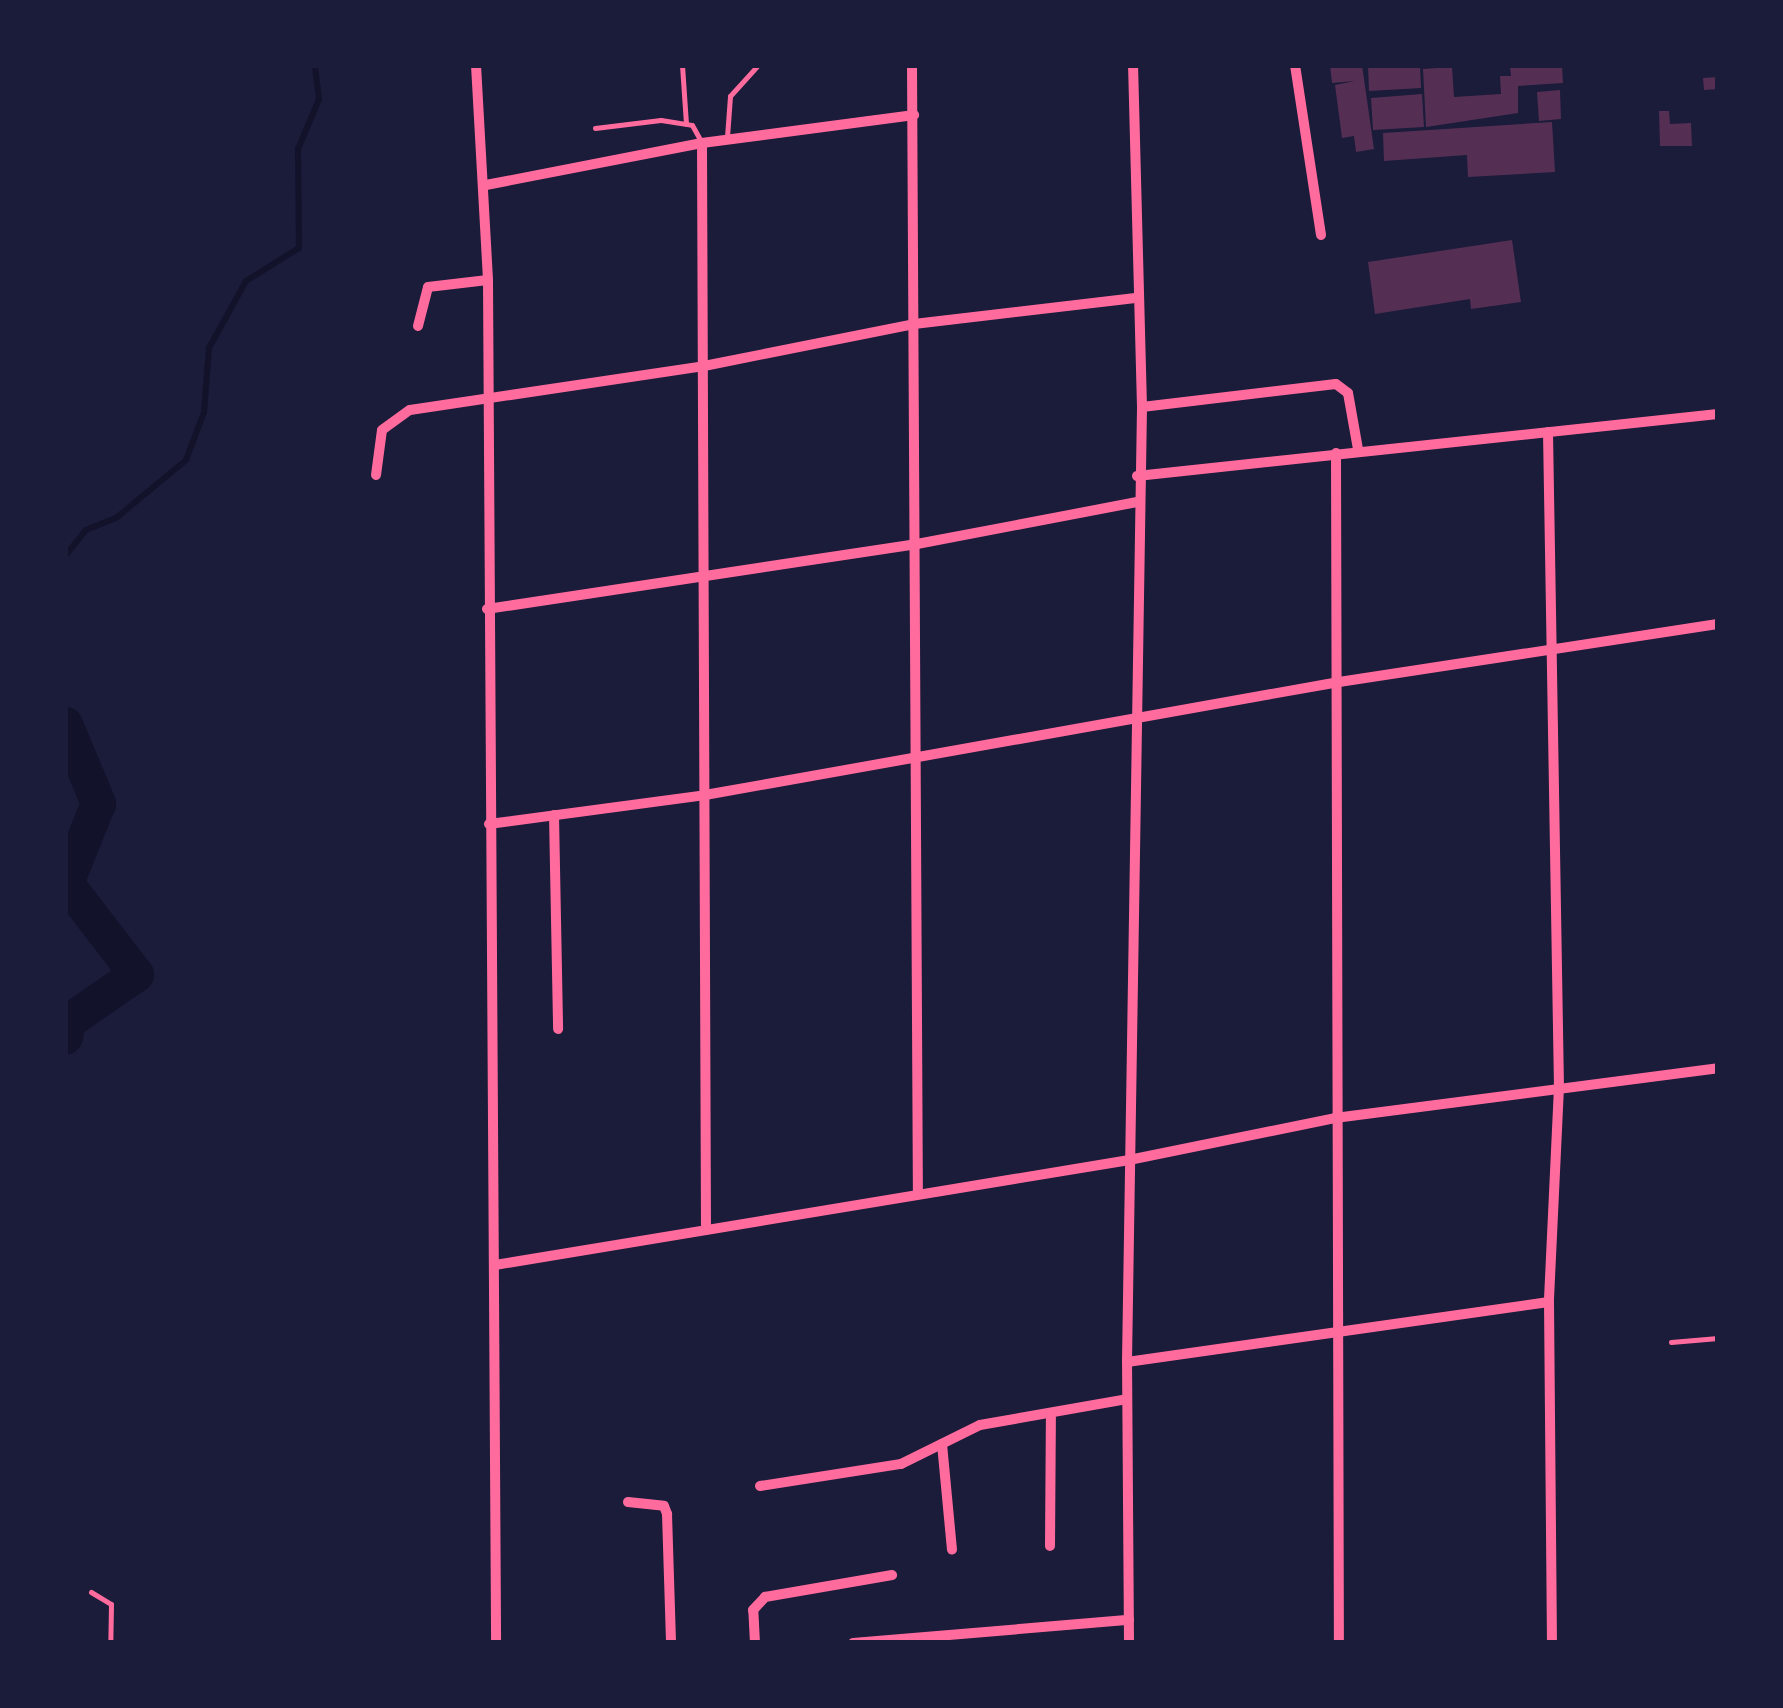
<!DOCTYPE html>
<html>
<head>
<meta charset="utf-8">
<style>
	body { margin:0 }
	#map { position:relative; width:1783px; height:1708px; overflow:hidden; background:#1b1b3a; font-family:"Libre Baskerville",serif }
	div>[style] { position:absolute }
	.stream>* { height:6px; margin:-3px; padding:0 3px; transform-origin:3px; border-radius:3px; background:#12122b }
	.river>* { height:35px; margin:-17.5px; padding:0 17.5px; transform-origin:17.5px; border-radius:17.5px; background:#12122b }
	.building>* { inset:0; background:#542f53 }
	.service>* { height:5px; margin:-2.5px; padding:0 2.5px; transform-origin:2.5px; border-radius:2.5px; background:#ff6b9d }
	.minor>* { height:10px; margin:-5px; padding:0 5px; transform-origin:5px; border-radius:5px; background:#ff6b9d }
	span { translate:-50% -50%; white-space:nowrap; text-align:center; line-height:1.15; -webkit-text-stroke:10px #1b1b3a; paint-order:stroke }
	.frame { position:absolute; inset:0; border:68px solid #1b1b3a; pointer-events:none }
</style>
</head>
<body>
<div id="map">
	<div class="stream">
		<div style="left:65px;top:556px;width:33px;rotate:-51deg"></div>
		<div style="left:86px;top:530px;width:32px;rotate:-22deg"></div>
		<div style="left:116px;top:518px;width:91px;rotate:-39.6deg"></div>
		<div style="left:186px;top:460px;width:51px;rotate:-69.4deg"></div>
		<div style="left:204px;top:412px;width:64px;rotate:-85.5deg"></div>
		<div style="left:209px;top:348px;width:77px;rotate:-61.1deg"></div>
		<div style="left:246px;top:281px;width:62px;rotate:-31.9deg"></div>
		<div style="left:299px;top:248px;width:99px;rotate:-90.6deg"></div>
		<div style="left:298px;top:149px;width:54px;rotate:-67.2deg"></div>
		<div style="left:319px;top:99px;width:34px;rotate:-97deg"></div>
	</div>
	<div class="river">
		<div style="left:65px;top:724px;width:86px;rotate:67.3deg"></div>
		<div style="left:98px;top:803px;width:86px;rotate:111.8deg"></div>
		<div style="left:66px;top:883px;width:115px;rotate:52.4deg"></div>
		<div style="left:136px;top:974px;width:83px;rotate:145.3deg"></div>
		<div style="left:68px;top:1021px;width:16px;rotate:101deg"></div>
	</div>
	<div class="building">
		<div style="clip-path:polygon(1330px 65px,1362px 65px,1374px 149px,1356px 152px,1354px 136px,1342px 138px,1335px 85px,1355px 81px,1332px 83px)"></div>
		<div style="clip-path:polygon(1368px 65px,1420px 65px,1421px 88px,1369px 91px)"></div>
		<div style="clip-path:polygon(1562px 65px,1563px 83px,1518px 86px,1518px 113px,1426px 127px,1423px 69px,1452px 67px,1454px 97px,1501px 94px,1500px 76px,1511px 76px,1510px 67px)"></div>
		<div style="clip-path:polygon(1718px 77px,1718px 89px,1704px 90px,1703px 78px)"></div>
		<div style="clip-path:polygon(1560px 90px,1561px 119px,1539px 121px,1537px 92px)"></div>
		<div style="clip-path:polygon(1422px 94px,1424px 127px,1373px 130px,1371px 98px)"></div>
		<div style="clip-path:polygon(1659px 111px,1669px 111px,1670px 124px,1691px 123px,1692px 146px,1660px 146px)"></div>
		<div style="clip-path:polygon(1552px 122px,1555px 172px,1468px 177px,1467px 155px,1384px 161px,1383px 133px)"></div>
		<div style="clip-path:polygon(1512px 240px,1521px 302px,1471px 309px,1470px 299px,1375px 314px,1368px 262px)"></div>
	</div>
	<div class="service">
		<div style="left:682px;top:65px;width:59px;rotate:86.1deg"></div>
		<div style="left:595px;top:128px;width:66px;rotate:-6.9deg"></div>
		<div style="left:661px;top:120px;width:31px;rotate:9deg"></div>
		<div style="left:692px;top:125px;width:18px;rotate:61deg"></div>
		<div style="left:727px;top:137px;width:41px;rotate:-85.8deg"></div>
		<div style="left:730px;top:96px;width:42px;rotate:-47.9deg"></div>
		<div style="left:1671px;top:1342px;width:47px;rotate:-4.9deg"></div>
		<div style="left:91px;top:1592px;width:23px;rotate:31deg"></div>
		<div style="left:111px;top:1604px;width:39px;rotate:91deg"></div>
	</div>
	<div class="minor">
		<div style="left:476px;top:65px;width:215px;rotate:86.8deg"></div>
		<div style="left:488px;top:280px;width:1363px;rotate:89.66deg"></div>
		<div style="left:912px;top:65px;width:1129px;rotate:89.7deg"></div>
		<div style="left:1295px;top:65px;width:172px;rotate:81.3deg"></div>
		<div style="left:702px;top:143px;width:1087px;rotate:89.79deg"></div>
		<div style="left:486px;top:185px;width:220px;rotate:-11deg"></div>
		<div style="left:702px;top:143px;width:214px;rotate:-7.5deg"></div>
		<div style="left:418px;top:326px;width:40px;rotate:-75.6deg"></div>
		<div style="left:428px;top:287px;width:60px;rotate:-6.7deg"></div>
		<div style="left:1142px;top:407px;width:195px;rotate:-6.8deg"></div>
		<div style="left:1336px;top:384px;width:15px;rotate:37deg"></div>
		<div style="left:1348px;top:393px;width:57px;rotate:79.9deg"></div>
		<div style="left:1548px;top:432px;width:655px;rotate:89.04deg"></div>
		<div style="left:1559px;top:1087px;width:215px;rotate:92.7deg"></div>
		<div style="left:1549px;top:1302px;width:341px;rotate:89.5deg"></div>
		<div style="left:1336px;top:453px;width:1190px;rotate:89.86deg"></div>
		<div style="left:376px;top:475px;width:45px;rotate:-82.4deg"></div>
		<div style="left:382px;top:430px;width:34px;rotate:-36deg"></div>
		<div style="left:410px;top:410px;width:297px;rotate:-8.5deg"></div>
		<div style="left:704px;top:366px;width:214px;rotate:-11.3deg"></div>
		<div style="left:914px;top:324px;width:225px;rotate:-6.7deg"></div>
		<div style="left:1137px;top:476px;width:584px;rotate:-6.09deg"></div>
		<div style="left:487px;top:609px;width:435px;rotate:-8.6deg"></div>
		<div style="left:917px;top:544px;width:224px;rotate:-10.8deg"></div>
		<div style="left:554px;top:815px;width:214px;rotate:88.9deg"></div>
		<div style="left:489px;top:824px;width:218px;rotate:-7.6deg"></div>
		<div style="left:705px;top:795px;width:644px;rotate:-10.11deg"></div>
		<div style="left:1339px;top:682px;width:383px;rotate:-8.7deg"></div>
		<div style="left:495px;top:1265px;width:643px;rotate:-9.4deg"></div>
		<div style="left:1129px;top:1160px;width:210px;rotate:-11.5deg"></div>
		<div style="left:1335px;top:1118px;width:386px;rotate:-7.4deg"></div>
		<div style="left:1127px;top:1362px;width:426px;rotate:-8.1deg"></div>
		<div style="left:942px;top:1444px;width:106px;rotate:84.6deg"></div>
		<div style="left:760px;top:1486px;width:143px;rotate:-8.9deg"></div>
		<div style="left:901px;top:1464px;width:88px;rotate:-26.3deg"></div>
		<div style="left:980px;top:1425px;width:149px;rotate:-10deg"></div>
		<div style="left:628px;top:1502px;width:36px;rotate:6deg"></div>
		<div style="left:664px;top:1506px;width:9px;rotate:69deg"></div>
		<div style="left:667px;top:1514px;width:129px;rotate:88.2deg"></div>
		<div style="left:1050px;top:1546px;width:133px;rotate:-89.6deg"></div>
		<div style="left:755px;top:1643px;width:33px;rotate:-93deg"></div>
		<div style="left:753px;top:1610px;width:18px;rotate:-47deg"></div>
		<div style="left:765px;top:1597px;width:129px;rotate:-9.8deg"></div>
		<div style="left:853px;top:1643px;width:277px;rotate:-4.8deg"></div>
		<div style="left:1129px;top:1643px;width:281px;rotate:-90.4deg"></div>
		<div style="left:1127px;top:1362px;width:955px;rotate:-89.1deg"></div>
		<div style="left:1142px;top:407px;width:342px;rotate:-91.5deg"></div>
	</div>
	<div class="frame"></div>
</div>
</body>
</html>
